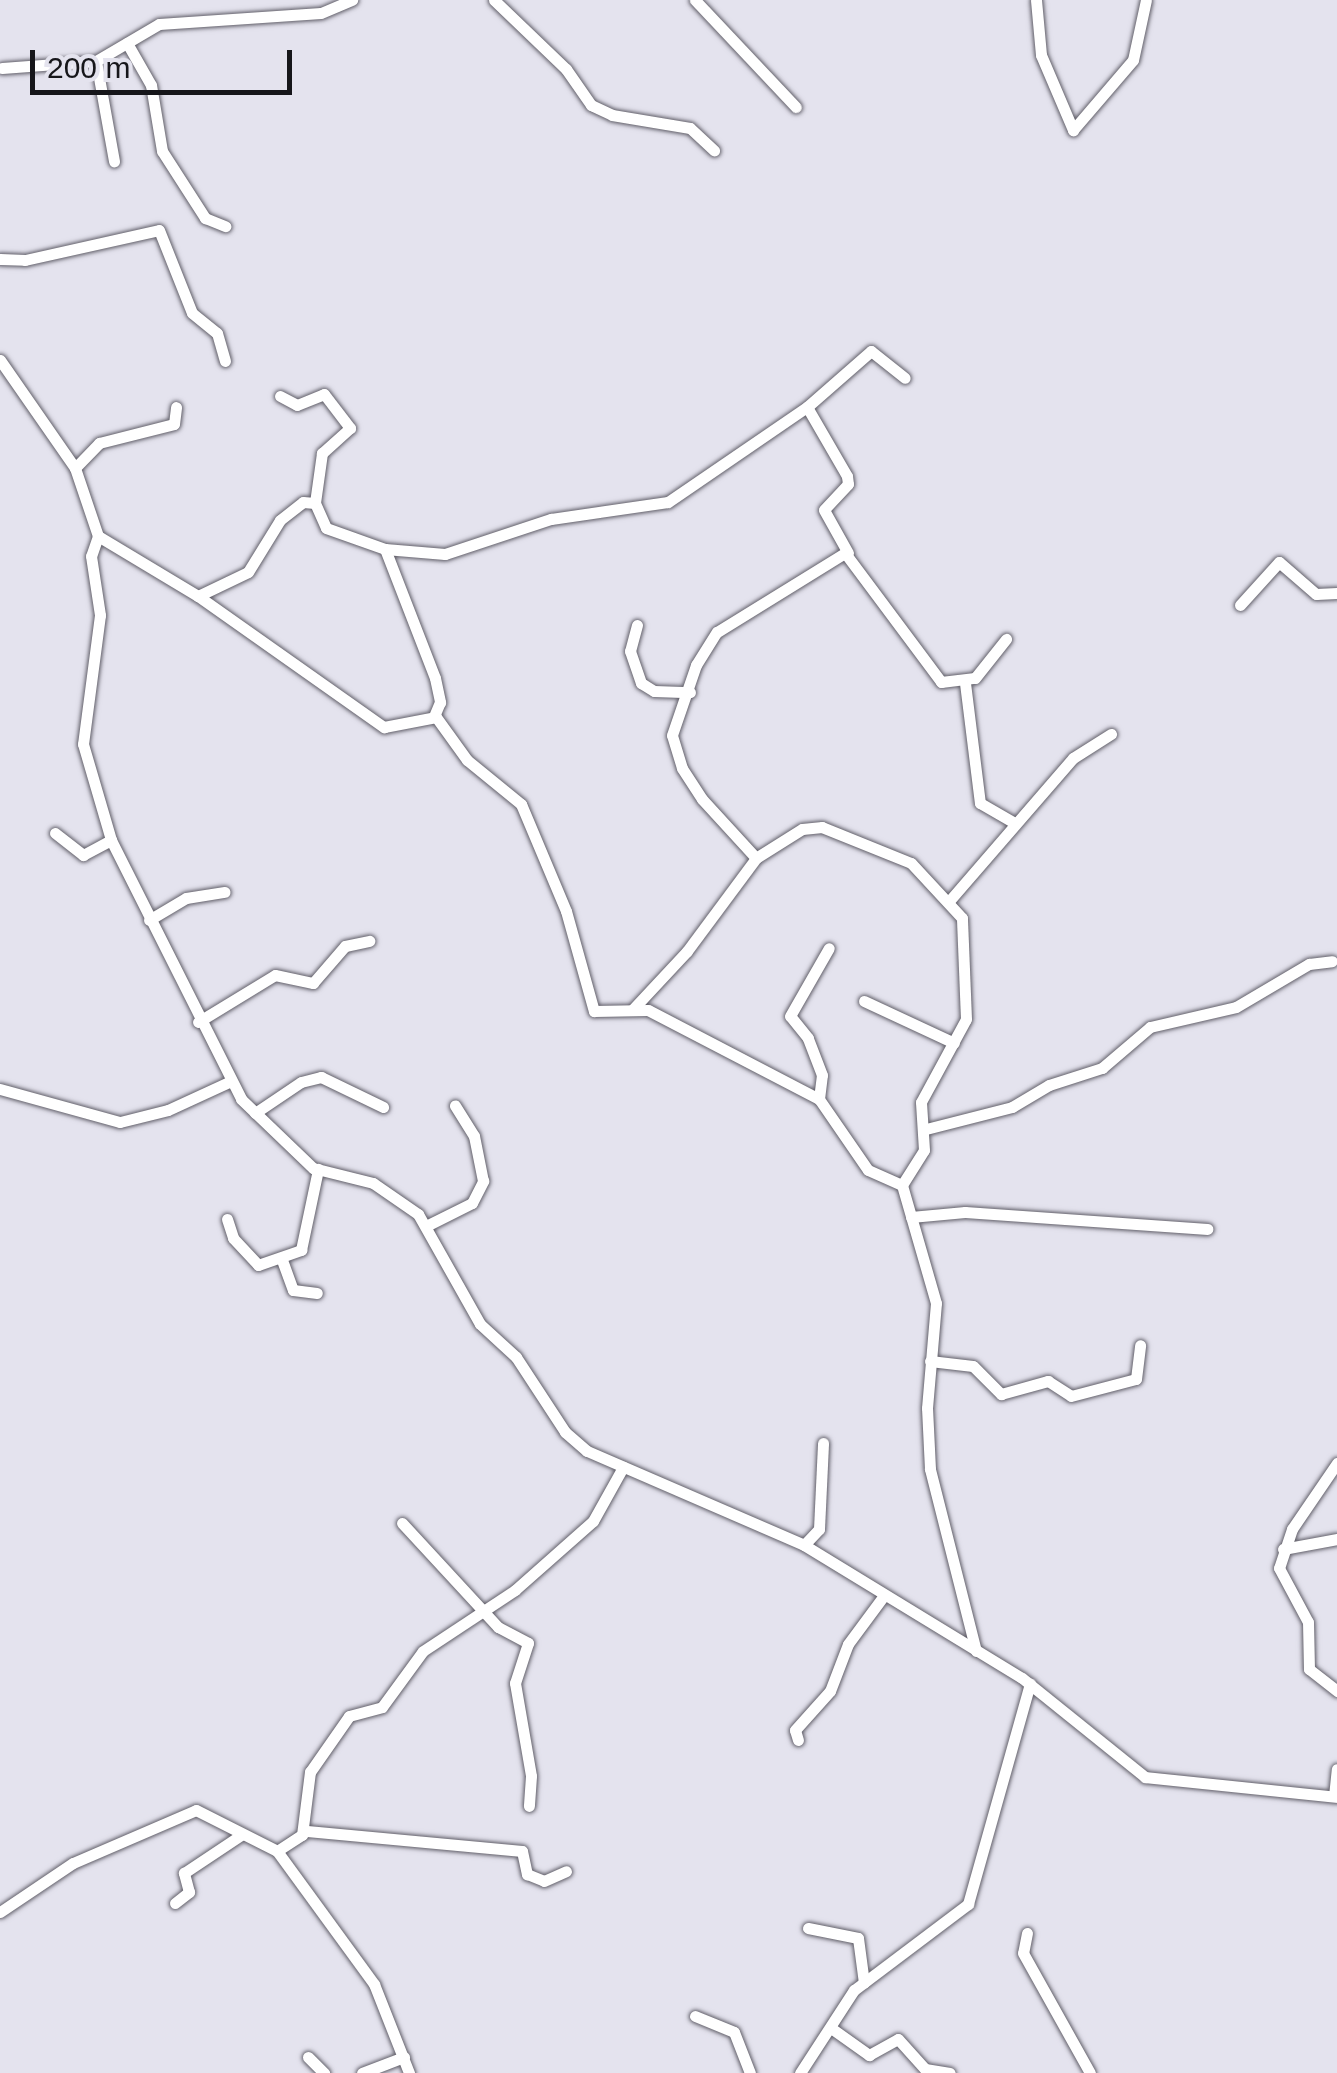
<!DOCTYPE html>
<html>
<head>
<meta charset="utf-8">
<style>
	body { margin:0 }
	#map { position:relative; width:1337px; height:2073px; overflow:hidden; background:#e4e3ee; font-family:Arial,sans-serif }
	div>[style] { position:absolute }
	.roads { filter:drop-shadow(0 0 2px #615f69) drop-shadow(0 0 2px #615f69) }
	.minor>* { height:11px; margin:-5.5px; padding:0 5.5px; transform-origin:5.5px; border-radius:5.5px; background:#fff }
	span { translate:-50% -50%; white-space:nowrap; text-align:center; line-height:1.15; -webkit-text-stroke:9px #e4e3ee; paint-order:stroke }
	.scale { position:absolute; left:30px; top:50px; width:262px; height:45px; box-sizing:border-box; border:5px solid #16161a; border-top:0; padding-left:12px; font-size:30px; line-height:35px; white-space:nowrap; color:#16161a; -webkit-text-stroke:8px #e4e3ee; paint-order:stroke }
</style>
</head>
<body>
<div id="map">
	<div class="roads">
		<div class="minor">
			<div style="left:494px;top:0;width:100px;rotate:43.8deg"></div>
			<div style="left:566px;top:69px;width:44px;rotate:55.2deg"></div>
			<div style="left:591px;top:105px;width:23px;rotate:25deg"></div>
			<div style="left:612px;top:115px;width:79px;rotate:9.5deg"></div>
			<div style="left:690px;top:128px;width:33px;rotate:43deg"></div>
			<div style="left:695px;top:0;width:147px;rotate:46.7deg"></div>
			<div style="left:1036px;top:0;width:55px;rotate:84.8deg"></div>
			<div style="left:1041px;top:55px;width:82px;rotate:66.9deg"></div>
			<div style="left:1073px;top:130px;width:92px;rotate:-49.4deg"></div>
			<div style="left:1133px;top:60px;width:61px;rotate:-77.8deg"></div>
			<div style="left:127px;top:43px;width:48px;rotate:60.3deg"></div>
			<div style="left:151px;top:85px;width:67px;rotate:80.5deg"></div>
			<div style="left:162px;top:151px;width:80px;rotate:57.3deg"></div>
			<div style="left:205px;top:218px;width:22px;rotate:22deg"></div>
			<div style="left:96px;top:61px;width:102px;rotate:79.8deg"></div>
			<div style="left:2px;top:68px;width:94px;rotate:-4.3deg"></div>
			<div style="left:96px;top:61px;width:73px;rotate:-30.4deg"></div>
			<div style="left:159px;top:24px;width:162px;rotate:-3.9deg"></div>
			<div style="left:321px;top:13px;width:34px;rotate:-23deg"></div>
			<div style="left:0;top:259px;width:25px;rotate:2deg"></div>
			<div style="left:25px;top:260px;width:137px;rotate:-12.6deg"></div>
			<div style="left:159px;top:230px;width:89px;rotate:68.3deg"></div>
			<div style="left:192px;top:313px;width:32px;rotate:39deg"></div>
			<div style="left:217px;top:333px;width:29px;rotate:74deg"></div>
			<div style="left:0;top:360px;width:131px;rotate:55.2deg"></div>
			<div style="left:75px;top:468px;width:72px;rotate:71.3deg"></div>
			<div style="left:98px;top:536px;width:21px;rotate:109deg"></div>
			<div style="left:91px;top:556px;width:60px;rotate:81.3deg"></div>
			<div style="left:100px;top:615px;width:130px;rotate:97.5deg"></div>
			<div style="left:83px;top:744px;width:100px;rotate:73.7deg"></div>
			<div style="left:111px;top:840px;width:290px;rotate:63.3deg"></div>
			<div style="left:241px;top:1099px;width:100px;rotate:43.8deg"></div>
			<div style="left:313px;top:1168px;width:62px;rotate:14deg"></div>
			<div style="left:373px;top:1183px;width:55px;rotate:34.6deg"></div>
			<div style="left:418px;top:1214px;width:126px;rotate:60.6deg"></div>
			<div style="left:480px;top:1324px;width:49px;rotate:42.5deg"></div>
			<div style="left:516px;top:1357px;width:90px;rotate:56.8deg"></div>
			<div style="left:565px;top:1432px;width:29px;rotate:41deg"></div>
			<div style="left:587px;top:1451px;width:236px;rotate:23.4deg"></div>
			<div style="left:804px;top:1545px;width:255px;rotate:31.4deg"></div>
			<div style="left:1022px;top:1678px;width:158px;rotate:38.8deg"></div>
			<div style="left:1145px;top:1777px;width:193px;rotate:5.9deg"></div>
			<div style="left:280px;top:396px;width:19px;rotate:28deg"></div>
			<div style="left:297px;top:405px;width:29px;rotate:-22deg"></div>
			<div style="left:324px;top:394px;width:43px;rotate:52.6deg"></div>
			<div style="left:350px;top:428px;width:38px;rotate:138deg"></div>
			<div style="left:322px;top:453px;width:50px;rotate:98deg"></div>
			<div style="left:807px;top:407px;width:80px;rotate:59.9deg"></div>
			<div style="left:847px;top:476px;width:8px;rotate:83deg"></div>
			<div style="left:848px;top:484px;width:35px;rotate:133deg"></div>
			<div style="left:824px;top:510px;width:49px;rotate:60.8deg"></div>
			<div style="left:75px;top:468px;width:35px;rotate:-46deg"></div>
			<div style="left:99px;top:443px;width:77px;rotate:-14.2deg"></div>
			<div style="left:174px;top:424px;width:17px;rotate:-83deg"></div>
			<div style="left:98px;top:536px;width:117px;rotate:31deg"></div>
			<div style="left:198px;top:596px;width:55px;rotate:-25.6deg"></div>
			<div style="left:248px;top:572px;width:61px;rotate:-58.4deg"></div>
			<div style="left:280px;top:520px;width:29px;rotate:-38deg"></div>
			<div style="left:303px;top:502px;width:12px;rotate:5deg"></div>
			<div style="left:315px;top:503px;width:27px;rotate:66deg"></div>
			<div style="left:326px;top:528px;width:63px;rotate:19.6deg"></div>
			<div style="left:385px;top:549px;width:60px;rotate:4.8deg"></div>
			<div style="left:445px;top:554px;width:112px;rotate:-18.3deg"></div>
			<div style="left:551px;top:519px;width:118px;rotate:-8.3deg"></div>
			<div style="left:668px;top:502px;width:168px;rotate:-34.4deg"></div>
			<div style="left:807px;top:407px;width:85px;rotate:-41.2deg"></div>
			<div style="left:871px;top:351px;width:43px;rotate:38.5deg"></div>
			<div style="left:385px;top:549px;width:138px;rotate:68.8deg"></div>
			<div style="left:435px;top:678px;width:25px;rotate:78deg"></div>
			<div style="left:440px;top:702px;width:15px;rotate:113deg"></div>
			<div style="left:198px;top:596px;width:228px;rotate:35.2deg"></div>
			<div style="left:384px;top:727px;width:53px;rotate:-10.9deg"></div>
			<div style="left:436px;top:717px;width:53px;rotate:54.2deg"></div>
			<div style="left:467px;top:760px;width:70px;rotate:39.2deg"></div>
			<div style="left:521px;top:804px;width:116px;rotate:67.2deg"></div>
			<div style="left:566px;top:911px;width:104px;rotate:74.4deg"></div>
			<div style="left:594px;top:1011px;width:54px;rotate:-1.1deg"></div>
			<div style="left:648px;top:1010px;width:193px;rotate:27.5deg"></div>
			<div style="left:819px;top:1099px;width:86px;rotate:55.4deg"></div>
			<div style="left:868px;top:1170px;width:37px;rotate:24deg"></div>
			<div style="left:1240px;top:605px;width:58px;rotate:-47.8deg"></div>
			<div style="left:1279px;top:562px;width:49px;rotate:40.9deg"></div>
			<div style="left:1316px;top:594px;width:21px;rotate:-3deg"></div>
			<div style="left:637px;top:625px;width:27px;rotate:105deg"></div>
			<div style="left:630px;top:651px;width:34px;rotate:71deg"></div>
			<div style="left:641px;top:683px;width:15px;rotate:32deg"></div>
			<div style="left:654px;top:691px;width:36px;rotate:2deg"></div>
			<div style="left:965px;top:683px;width:121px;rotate:82.9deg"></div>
			<div style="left:980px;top:803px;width:39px;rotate:30deg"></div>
			<div style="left:55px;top:833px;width:36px;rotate:38deg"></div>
			<div style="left:83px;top:855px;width:32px;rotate:-28deg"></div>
			<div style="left:950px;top:900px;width:188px;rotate:-49.1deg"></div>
			<div style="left:1073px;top:758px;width:45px;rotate:-32.3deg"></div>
			<div style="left:149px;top:920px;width:43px;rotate:-30.7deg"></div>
			<div style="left:186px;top:898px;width:39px;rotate:-9deg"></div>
			<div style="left:864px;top:1001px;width:99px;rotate:25deg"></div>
			<div style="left:633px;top:1009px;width:79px;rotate:-47deg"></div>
			<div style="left:687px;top:951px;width:116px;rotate:-53.4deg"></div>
			<div style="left:198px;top:1022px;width:90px;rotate:-31.4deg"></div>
			<div style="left:275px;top:975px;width:39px;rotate:12deg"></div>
			<div style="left:313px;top:983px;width:49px;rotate:-49.1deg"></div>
			<div style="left:345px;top:946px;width:25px;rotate:-12deg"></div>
			<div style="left:0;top:1089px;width:124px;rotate:15.4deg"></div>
			<div style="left:120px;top:1122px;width:49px;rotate:-14deg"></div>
			<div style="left:168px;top:1110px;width:67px;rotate:-24.7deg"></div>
			<div style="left:819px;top:1099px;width:24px;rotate:-83deg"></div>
			<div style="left:822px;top:1075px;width:40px;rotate:-111deg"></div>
			<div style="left:808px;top:1038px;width:28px;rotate:-129deg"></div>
			<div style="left:790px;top:1016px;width:78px;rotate:-60.2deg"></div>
			<div style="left:255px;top:1113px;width:55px;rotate:-34deg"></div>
			<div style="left:301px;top:1082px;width:21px;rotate:-14deg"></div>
			<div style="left:321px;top:1077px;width:69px;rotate:25.8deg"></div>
			<div style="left:926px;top:1129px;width:89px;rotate:-14.3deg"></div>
			<div style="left:1012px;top:1107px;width:43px;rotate:-30.7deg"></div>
			<div style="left:1049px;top:1085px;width:56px;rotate:-17.8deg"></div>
			<div style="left:1102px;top:1068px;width:63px;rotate:-40.5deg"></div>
			<div style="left:1150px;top:1027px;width:88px;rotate:-13.1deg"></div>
			<div style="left:1236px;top:1007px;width:85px;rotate:-30.5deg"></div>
			<div style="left:1309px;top:964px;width:23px;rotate:-7deg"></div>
			<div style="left:911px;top:1217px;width:54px;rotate:-5.3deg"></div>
			<div style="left:965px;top:1212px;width:243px;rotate:4deg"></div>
			<div style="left:227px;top:1219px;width:20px;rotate:72deg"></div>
			<div style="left:233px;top:1238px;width:37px;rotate:47deg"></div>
			<div style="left:258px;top:1265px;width:46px;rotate:-19.2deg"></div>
			<div style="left:301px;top:1250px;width:83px;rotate:-78.1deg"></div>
			<div style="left:428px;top:1225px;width:49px;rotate:-26.6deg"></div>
			<div style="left:472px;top:1203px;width:25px;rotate:-63deg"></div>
			<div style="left:483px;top:1181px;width:46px;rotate:-101.3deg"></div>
			<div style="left:474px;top:1136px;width:36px;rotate:-122deg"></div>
			<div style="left:282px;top:1260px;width:32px;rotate:70deg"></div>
			<div style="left:293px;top:1290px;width:24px;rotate:7deg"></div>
			<div style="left:930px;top:1361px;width:43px;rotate:6.6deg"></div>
			<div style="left:973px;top:1366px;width:40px;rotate:45deg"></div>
			<div style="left:1001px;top:1394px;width:49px;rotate:-15.5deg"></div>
			<div style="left:1048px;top:1381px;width:27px;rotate:33deg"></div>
			<div style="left:1071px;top:1396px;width:67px;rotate:-14.7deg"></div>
			<div style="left:1136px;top:1379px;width:34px;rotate:-83deg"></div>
			<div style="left:1337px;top:1463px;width:80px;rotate:124.3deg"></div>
			<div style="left:1292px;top:1529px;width:41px;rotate:108.4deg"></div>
			<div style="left:1279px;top:1568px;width:61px;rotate:61.8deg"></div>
			<div style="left:1308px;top:1622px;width:47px;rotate:88.8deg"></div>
			<div style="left:1309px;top:1669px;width:36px;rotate:38deg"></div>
			<div style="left:402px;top:1523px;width:142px;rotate:47.3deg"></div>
			<div style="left:498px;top:1627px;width:34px;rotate:28deg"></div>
			<div style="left:528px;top:1643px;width:42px;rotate:108deg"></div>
			<div style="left:515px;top:1683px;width:94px;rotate:80.2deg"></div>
			<div style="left:531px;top:1776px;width:30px;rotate:94deg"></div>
			<div style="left:804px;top:1545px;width:22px;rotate:-47deg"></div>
			<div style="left:819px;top:1529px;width:86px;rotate:-87.3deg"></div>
			<div style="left:1283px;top:1549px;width:55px;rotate:-10.5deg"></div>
			<div style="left:976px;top:1651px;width:188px;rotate:-104.2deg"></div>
			<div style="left:930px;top:1469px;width:61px;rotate:-92.8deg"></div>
			<div style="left:927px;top:1408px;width:105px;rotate:-85.1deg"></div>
			<div style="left:936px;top:1303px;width:123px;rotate:-106.1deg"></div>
			<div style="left:902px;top:1185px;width:41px;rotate:-57.8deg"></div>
			<div style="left:924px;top:1150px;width:48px;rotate:-93.6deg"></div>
			<div style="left:921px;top:1102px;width:94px;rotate:-61.5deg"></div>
			<div style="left:966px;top:1019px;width:101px;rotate:-92.3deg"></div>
			<div style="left:962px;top:918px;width:75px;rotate:-132.8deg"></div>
			<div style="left:911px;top:863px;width:96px;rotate:-158deg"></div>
			<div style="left:822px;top:827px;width:20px;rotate:174deg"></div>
			<div style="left:802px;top:829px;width:54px;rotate:147.8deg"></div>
			<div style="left:756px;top:858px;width:80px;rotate:-132.5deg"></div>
			<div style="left:702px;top:799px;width:37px;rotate:-123deg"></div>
			<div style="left:682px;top:768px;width:34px;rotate:-107deg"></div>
			<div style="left:672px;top:735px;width:74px;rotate:-71.1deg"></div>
			<div style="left:696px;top:665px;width:39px;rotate:-58deg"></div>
			<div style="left:717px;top:632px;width:150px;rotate:-31.7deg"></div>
			<div style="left:845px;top:553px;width:161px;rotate:53.3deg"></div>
			<div style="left:941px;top:682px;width:34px;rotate:-7deg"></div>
			<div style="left:975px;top:678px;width:50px;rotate:-51.5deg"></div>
			<div style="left:798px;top:1740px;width:10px;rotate:-107deg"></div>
			<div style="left:795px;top:1730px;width:52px;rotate:-48.1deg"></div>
			<div style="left:830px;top:1691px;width:50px;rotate:-69deg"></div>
			<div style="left:848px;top:1644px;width:57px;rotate:-53.5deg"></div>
			<div style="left:1334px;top:1796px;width:27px;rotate:-84deg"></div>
			<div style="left:307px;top:1831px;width:216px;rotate:5.3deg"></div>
			<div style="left:522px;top:1851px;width:24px;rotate:78deg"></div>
			<div style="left:527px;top:1874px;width:18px;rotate:22deg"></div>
			<div style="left:544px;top:1881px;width:24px;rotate:-24deg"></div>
			<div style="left:277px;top:1851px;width:165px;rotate:53.9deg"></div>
			<div style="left:374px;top:1984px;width:96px;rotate:68.5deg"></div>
			<div style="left:175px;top:1903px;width:18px;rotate:-38deg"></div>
			<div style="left:189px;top:1892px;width:20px;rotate:-105deg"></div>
			<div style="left:184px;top:1873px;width:69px;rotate:-33.7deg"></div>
			<div style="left:0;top:1912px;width:88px;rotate:-33.9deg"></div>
			<div style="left:73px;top:1863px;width:134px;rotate:-23.3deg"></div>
			<div style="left:196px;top:1810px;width:91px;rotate:26.8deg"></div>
			<div style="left:277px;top:1851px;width:30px;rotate:-33deg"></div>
			<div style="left:302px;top:1835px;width:64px;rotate:-82.8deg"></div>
			<div style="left:310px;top:1772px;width:68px;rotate:-55.1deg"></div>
			<div style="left:349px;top:1716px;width:34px;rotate:-15deg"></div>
			<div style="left:382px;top:1707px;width:69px;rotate:-53.8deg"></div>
			<div style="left:423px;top:1651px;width:110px;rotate:-33.5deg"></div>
			<div style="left:515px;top:1590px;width:104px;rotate:-41.5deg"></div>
			<div style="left:593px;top:1521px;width:62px;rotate:-60.9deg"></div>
			<div style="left:808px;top:1928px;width:51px;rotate:11.3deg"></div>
			<div style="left:858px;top:1938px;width:45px;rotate:82.4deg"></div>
			<div style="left:1027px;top:1933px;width:20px;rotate:101deg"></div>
			<div style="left:1023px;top:1953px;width:137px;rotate:60.8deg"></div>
			<div style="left:695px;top:2016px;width:42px;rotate:22.3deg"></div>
			<div style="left:734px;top:2032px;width:44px;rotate:68.7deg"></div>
			<div style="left:831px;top:2028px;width:47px;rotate:35.4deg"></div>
			<div style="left:869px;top:2055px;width:33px;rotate:-29deg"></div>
			<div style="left:898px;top:2039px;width:40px;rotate:48deg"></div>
			<div style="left:925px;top:2069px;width:25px;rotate:9deg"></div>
			<div style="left:308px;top:2057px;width:23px;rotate:45deg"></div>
			<div style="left:362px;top:2073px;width:45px;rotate:-20.9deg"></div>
			<div style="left:800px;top:2073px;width:99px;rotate:-57deg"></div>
			<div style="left:854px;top:1990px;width:143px;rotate:-37deg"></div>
			<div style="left:968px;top:1904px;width:229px;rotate:-74.3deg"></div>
		</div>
	</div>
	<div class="scale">200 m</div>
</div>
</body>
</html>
